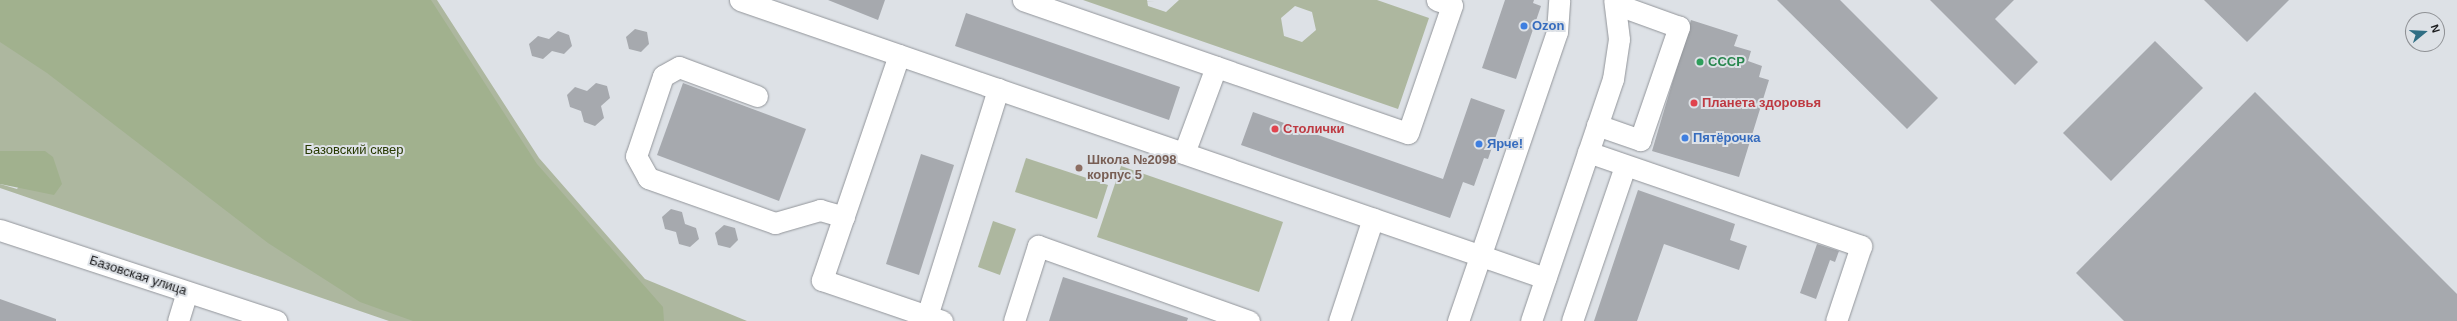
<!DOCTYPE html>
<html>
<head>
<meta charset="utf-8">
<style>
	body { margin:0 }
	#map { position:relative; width:2457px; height:321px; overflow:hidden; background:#dde1e6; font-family:Helvetica,sans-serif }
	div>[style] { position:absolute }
	.green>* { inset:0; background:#adb79f }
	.forest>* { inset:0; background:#a1b18e }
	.building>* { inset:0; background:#a6a9ae }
	.roads { filter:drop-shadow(0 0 1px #92959a) drop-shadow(0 0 1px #92959a) }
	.minor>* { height:21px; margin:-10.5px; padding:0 10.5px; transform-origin:10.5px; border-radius:10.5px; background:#fff }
	.dots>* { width:11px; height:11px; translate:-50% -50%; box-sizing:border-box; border:2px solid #dde1e6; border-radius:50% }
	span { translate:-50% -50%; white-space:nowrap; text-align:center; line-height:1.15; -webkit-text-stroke:4px #dde1e6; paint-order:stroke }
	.shop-label { font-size:13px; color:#366cbe; font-weight:700 }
	.left { translate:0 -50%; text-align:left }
	.leisure-label { font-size:13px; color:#27864d; font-weight:700 }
	.health-label { font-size:13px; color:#be3a42; font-weight:700 }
	.park-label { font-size:13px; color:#273901 }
	.education-label { font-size:13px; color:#785e54; font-weight:700 }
	.street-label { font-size:13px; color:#191a1c }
	.north { position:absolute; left:2405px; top:12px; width:40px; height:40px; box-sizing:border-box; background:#dde1e6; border:1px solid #8f9195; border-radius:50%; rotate:72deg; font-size:11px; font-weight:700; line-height:16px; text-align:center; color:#191a1c }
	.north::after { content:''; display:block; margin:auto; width:14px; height:18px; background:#306e84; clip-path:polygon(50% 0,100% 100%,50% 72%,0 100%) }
</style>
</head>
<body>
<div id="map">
	<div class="green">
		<div style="clip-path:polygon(0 0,437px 0,539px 158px,645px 279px,747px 321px,389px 321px,0 188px,0 184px,17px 189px,45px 151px,0 151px)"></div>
		<div style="clip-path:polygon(evenodd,1083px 0,1147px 0,1148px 6px,1166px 12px,1179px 0,1377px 0,1429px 18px,1398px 109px,1083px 0,1295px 6px,1312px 12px,1316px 30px,1302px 42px,1284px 36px,1281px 18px,1295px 6px)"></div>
		<div style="clip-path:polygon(1026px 158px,1108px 185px,1097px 219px,1015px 192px)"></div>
		<div style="clip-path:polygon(1121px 166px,1283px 222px,1259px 292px,1097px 237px)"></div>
		<div style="clip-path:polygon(993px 221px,1016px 229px,1000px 275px,978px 267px)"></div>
	</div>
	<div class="forest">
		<div style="clip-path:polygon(0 0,431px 0,537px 164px,663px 307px,664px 321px,413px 321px,360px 302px,268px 243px,47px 73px,0 42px)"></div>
		<div style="clip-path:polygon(0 151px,45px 151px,53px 157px,62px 184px,54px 195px,0 184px)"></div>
	</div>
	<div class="building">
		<div style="clip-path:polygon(828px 0,885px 0,878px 20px)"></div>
		<div style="clip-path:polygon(1505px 0,1534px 0,1533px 3px,1541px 6px,1516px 79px,1482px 68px)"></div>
		<div style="clip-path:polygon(1777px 0,1840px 0,1938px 98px,1907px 129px)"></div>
		<div style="clip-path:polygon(1930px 0,2014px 0,1995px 19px,2038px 62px,2015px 85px)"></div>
		<div style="clip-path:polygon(2204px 0,2289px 0,2247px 42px)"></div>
		<div style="clip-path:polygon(966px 13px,1180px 87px,1169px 120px,955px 46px)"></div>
		<div style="clip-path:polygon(1691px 20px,1738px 35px,1734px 46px,1751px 51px,1748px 61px,1762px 66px,1759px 77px,1769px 80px,1739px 177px,1652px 151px)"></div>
		<div style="clip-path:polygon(635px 29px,647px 32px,649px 44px,641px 52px,629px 49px,626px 37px)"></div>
		<div style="clip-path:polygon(558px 31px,569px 35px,572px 46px,564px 54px,552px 51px,543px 59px,532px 56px,529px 44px,538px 36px,549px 39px)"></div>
		<div style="clip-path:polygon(2155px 41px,2203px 88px,2111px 181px,2063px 133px)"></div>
		<div style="clip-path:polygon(596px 83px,607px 86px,610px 98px,601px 106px,604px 118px,595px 126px,584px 122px,581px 111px,570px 107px,567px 95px,575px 87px,587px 91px)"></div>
		<div style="clip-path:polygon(683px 83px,806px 129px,779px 201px,657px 155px)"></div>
		<div style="clip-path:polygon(2255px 92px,2457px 294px,2457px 321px,2124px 321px,2076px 273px)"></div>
		<div style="clip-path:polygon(1471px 98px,1505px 110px,1488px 159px,1484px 158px,1474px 186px,1463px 182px,1450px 218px,1241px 145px,1253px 112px,1443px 179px)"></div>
		<div style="clip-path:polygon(921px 154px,954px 165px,919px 275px,886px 264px)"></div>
		<div style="clip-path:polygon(1638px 190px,1735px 224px,1730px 240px,1747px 246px,1739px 270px,1664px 244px,1637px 321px,1594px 321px)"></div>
		<div style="clip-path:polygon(671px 209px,682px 212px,685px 224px,696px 228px,699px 239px,690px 247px,679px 244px,676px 232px,665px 229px,662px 217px)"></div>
		<div style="clip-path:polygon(724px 225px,735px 228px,738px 240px,730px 248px,718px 245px,715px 233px)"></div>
		<div style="clip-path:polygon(1817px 244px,1839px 251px,1835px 262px,1830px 260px,1816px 299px,1800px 293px)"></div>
		<div style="clip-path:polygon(1063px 277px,1188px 318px,1187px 321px,1049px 321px)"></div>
		<div style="clip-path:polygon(0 299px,56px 319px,56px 321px,0 321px)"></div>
	</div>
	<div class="roads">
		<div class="minor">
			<div style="left:740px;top:0;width:852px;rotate:19.05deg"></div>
			<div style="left:1023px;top:0;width:407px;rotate:19.1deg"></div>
			<div style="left:1408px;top:133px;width:135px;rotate:-71deg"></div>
			<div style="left:1452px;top:5px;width:16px;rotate:-162deg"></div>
			<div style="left:899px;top:55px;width:238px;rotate:108.9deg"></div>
			<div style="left:822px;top:280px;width:127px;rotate:18.9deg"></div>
			<div style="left:757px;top:96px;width:83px;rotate:-159.6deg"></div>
			<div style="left:679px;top:67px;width:18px;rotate:151deg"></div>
			<div style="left:663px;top:76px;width:84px;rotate:108.6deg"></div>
			<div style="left:636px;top:156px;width:25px;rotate:61deg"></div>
			<div style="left:648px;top:178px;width:135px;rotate:19.5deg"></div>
			<div style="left:775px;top:223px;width:47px;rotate:-16.1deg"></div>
			<div style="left:820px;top:210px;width:25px;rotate:16deg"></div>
			<div style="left:1597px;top:125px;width:46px;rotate:19.2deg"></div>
			<div style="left:1640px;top:140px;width:120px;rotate:-71deg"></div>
			<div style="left:1679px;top:27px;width:68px;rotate:-160.2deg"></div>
			<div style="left:1588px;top:152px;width:289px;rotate:19deg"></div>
			<div style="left:1861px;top:246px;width:79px;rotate:108.4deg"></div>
			<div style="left:1184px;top:153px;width:92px;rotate:-69.6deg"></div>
			<div style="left:0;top:230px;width:291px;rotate:18.2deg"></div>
			<div style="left:927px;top:316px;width:238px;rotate:-72.6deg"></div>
			<div style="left:178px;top:321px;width:30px;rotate:-73deg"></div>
			<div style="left:1014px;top:321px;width:79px;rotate:-72.3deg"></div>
			<div style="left:1038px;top:246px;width:224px;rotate:19.6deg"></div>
			<div style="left:1339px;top:321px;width:108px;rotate:-71.7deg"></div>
			<div style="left:1458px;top:321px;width:305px;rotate:-71.1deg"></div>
			<div style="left:1557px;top:32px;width:32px;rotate:-86deg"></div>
			<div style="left:1531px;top:321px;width:256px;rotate:-71.3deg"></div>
			<div style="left:1613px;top:79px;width:40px;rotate:-81.5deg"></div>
			<div style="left:1619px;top:39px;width:39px;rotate:-97deg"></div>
			<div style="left:1572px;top:321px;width:164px;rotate:-71.1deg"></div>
		</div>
	</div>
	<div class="dots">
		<div style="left:1524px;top:26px;background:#3f7fe0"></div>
		<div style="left:1700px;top:62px;background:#2e9e5b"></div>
		<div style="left:1694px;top:103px;background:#e0444e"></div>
		<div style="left:1275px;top:129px;background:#e0444e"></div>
		<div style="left:1685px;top:138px;background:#3f7fe0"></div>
		<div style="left:1479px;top:144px;background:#3f7fe0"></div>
		<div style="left:1079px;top:168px;background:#8d6e63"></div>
	</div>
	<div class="shop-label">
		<span class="left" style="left:1532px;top:26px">Ozon</span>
		<span class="left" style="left:1693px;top:138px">Пятёрочка</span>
		<span class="left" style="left:1487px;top:144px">Ярче!</span>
	</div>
	<div class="leisure-label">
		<span class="left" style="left:1708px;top:62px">СССР</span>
	</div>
	<div class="health-label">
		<span class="left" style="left:1702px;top:103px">Планета здоровья</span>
		<span class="left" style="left:1283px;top:129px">Столички</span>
	</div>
	<div class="park-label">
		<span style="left:354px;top:150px">Базовский сквер</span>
	</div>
	<div class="education-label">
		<span class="left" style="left:1087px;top:168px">Школа №2098<br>корпус 5</span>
	</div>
	<div class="street-label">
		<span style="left:138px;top:276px;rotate:18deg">Базовская улица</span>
	</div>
	<div class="north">N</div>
</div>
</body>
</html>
